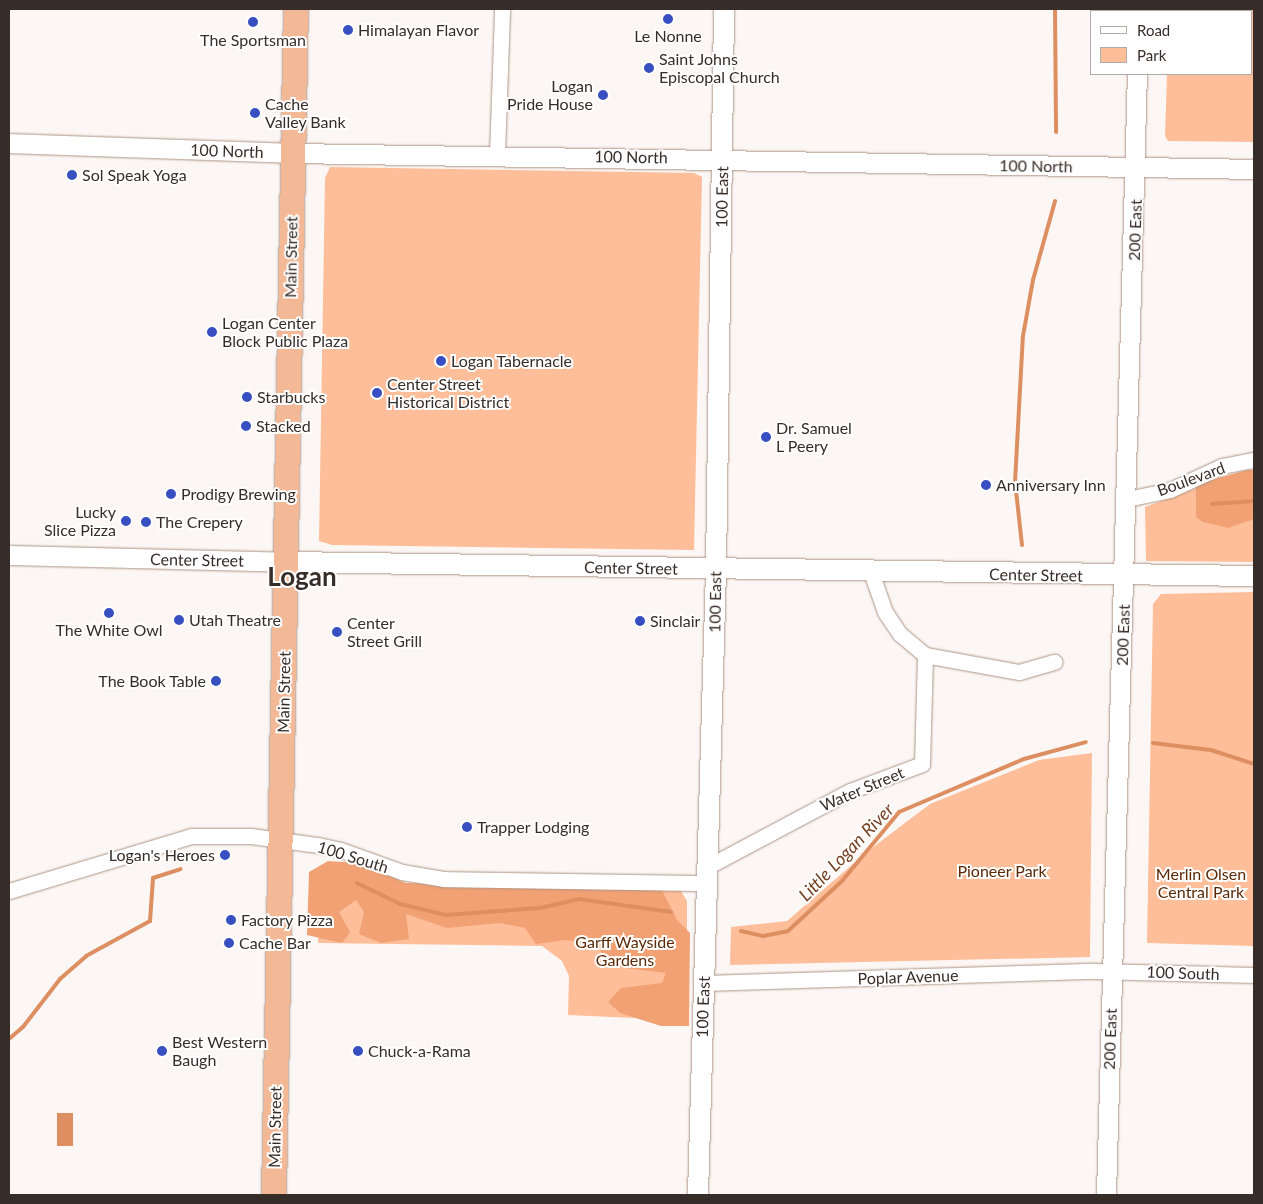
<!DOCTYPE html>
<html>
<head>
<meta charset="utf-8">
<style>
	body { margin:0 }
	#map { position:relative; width:1263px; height:1204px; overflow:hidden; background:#fcf7f4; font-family:Lato,sans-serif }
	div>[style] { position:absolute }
	.green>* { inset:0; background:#febe99 }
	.forest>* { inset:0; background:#f1a173 }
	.water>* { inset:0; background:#de8f62 }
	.stream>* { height:4px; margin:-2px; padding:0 2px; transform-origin:2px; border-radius:2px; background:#de8f62 }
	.roads { filter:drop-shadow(0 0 1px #ad9486) drop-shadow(0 0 1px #ad9486) }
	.minor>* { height:15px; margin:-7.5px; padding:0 7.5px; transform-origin:7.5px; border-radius:7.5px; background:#fff }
	.tertiary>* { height:19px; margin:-9.5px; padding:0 9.5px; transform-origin:9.5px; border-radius:9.5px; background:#fff }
	.secondary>* { height:20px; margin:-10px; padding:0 10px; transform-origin:10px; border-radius:10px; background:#fff }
	.trunk>* { height:24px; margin:-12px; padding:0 12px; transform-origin:12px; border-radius:12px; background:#f3b896 }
	.dots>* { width:14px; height:14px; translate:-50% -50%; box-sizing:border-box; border:2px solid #fff; border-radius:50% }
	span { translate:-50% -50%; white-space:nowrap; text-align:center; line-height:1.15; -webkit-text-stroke:4px #fff; paint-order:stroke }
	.poi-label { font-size:16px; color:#372d28 }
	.left { translate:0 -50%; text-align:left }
	.right { translate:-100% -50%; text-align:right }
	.street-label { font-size:16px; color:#372d28 }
	.park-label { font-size:16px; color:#5a2804 }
	.water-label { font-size:18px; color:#743f1f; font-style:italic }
	.town-label { font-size:26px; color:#372d28; font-weight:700 }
	.frame { position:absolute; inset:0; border:10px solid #372d28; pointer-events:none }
	.legend { position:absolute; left:1090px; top:10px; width:162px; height:65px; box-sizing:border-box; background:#fff; border:1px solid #afaba9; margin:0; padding:6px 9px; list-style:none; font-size:15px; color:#372d28 }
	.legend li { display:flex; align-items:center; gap:10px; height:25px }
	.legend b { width:25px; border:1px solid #afaba9 }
</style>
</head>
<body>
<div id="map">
	<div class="green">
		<div style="clip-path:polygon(1168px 9px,1254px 9px,1254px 142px,1168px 141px,1165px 136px,1167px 74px,1252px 74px,1252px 11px)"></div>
		<div style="clip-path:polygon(330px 167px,694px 173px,702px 177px,694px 550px,332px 545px,319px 541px,325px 178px)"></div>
		<div style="clip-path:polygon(1254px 475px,1254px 562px,1146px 561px,1145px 507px,1229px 476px)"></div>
		<div style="clip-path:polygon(1254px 592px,1254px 946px,1147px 943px,1153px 604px,1161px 594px)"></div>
		<div style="clip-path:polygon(1092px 753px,1090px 957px,730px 965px,731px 927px,787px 921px,868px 851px,930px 804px,1039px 760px)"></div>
		<div style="clip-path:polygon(320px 872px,409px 891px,681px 891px,687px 901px,687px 964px,634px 1018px,568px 1015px,569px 976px,562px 961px,542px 946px,318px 943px)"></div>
	</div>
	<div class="forest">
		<div style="clip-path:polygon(1247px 470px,1254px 470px,1254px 519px,1228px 528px,1203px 522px,1196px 517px,1196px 484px)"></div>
		<div style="clip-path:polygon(328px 861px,357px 863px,406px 883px,661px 888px,677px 920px,690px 933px,689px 1026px,661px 1026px,620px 1013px,608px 1002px,621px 988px,662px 983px,666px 973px,617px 967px,592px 943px,565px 940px,536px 944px,525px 928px,500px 923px,447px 928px,406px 914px,409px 939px,381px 943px,359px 934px,364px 912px,356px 900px,339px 912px,350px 932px,342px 943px,307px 935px,309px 872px)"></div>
	</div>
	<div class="water">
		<div style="clip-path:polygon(57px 1113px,73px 1113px,73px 1146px,57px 1146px)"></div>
	</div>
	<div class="stream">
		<div style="left:1055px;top:9px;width:123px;rotate:89.5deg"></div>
		<div style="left:1212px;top:504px;width:42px;rotate:-4.1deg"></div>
		<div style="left:1022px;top:545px;width:63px;rotate:-96.3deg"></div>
		<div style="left:1015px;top:482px;width:146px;rotate:-86.9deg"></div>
		<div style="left:1023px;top:336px;width:57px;rotate:-79.9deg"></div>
		<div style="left:1033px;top:280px;width:82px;rotate:-74.4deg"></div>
		<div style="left:1153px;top:743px;width:58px;rotate:6.9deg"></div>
		<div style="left:1211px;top:750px;width:45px;rotate:18deg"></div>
		<div style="left:357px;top:883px;width:48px;rotate:26deg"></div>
		<div style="left:400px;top:904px;width:47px;rotate:13.4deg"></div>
		<div style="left:446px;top:915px;width:94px;rotate:-4.3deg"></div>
		<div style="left:540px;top:908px;width:40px;rotate:-13deg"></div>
		<div style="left:579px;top:899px;width:93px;rotate:8deg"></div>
		<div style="left:741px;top:931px;width:23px;rotate:13deg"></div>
		<div style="left:763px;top:936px;width:25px;rotate:-11deg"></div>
		<div style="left:788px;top:931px;width:74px;rotate:-42.8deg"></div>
		<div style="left:842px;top:881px;width:89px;rotate:-50.4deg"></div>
		<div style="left:899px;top:812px;width:136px;rotate:-23deg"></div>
		<div style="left:1024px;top:759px;width:64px;rotate:-15.3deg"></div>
		<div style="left:9px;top:1039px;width:18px;rotate:-41deg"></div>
		<div style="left:23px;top:1027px;width:61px;rotate:-52.4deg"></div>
		<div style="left:60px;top:979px;width:35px;rotate:-41deg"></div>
		<div style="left:86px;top:956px;width:73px;rotate:-28.7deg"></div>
		<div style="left:150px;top:921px;width:43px;rotate:-86deg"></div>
		<div style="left:153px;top:878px;width:29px;rotate:-18deg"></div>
	</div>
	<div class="roads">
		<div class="minor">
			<div style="left:497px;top:155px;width:146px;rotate:-88deg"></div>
			<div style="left:1127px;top:499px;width:44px;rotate:-11.8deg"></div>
			<div style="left:1170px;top:490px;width:57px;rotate:-24.8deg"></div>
			<div style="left:1222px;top:466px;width:33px;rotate:-11deg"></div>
			<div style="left:871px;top:572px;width:42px;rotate:70.7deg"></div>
			<div style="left:885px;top:612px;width:27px;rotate:56deg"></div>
			<div style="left:900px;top:634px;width:33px;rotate:40deg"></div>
			<div style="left:925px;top:655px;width:96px;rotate:10.3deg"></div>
			<div style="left:1019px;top:672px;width:37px;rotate:-16deg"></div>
			<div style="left:707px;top:867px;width:162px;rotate:-28deg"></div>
			<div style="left:850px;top:791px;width:77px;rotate:-20.6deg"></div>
			<div style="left:922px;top:764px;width:109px;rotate:-88.4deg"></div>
			<div style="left:9px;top:891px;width:190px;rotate:-16.8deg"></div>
			<div style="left:191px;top:836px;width:60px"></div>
			<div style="left:251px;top:836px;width:68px;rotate:7.7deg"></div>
			<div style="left:318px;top:845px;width:24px;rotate:12deg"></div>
			<div style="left:341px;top:850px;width:65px;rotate:19.8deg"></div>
			<div style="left:402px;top:872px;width:43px;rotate:9.5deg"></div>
			<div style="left:444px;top:879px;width:261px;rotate:0.9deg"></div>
			<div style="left:704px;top:983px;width:389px;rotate:-1.8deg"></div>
			<div style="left:1093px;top:971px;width:161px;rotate:1.4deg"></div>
		</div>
		<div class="tertiary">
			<div style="left:1137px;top:11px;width:2px;rotate:-63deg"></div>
			<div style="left:9px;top:143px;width:284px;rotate:2deg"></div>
			<div style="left:293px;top:153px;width:961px;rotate:0.95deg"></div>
			<div style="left:9px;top:555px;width:278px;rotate:1.4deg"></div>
			<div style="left:1106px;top:1195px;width:1121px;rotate:-88.42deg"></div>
		</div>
		<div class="secondary">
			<div style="left:287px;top:562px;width:967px;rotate:0.83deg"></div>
			<div style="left:698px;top:1195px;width:626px;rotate:-88.35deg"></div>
			<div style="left:716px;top:569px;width:560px;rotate:-89.18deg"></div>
		</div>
		<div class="trunk">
			<div style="left:274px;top:1195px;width:1186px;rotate:-88.94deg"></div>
		</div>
	</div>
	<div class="dots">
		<div style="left:668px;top:19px;background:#384fc1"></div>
		<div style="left:253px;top:22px;background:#384fc1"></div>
		<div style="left:348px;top:30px;background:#384fc1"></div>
		<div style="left:649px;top:68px;background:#384fc1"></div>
		<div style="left:603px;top:95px;background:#384fc1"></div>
		<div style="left:255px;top:113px;background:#384fc1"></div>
		<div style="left:72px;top:175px;background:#384fc1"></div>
		<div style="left:212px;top:332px;background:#384fc1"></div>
		<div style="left:441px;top:361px;background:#384fc1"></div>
		<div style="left:377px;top:393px;background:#384fc1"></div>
		<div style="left:247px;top:397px;background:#384fc1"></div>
		<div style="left:246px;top:426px;background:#384fc1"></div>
		<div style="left:766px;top:437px;background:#384fc1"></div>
		<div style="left:986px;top:485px;background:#384fc1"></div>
		<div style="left:171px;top:494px;background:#384fc1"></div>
		<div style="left:126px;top:521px;background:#384fc1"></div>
		<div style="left:146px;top:522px;background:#384fc1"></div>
		<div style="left:109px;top:613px;background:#384fc1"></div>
		<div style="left:179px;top:620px;background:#384fc1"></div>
		<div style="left:640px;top:621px;background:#384fc1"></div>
		<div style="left:337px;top:632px;background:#384fc1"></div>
		<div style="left:216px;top:681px;background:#384fc1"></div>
		<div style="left:467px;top:827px;background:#384fc1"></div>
		<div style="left:225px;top:855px;background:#384fc1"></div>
		<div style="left:231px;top:920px;background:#384fc1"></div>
		<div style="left:229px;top:943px;background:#384fc1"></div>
		<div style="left:162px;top:1051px;background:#384fc1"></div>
		<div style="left:358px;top:1051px;background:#384fc1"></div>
	</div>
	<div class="poi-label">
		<span class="left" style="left:358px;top:30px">Himalayan Flavor</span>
		<span style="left:668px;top:36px">Le Nonne</span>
		<span style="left:253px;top:40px">The Sportsman</span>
		<span class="left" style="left:659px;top:68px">Saint Johns<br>Episcopal Church</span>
		<span class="right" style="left:593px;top:95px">Logan<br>Pride House</span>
		<span class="left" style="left:265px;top:113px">Cache<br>Valley Bank</span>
		<span class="left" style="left:82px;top:175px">Sol Speak Yoga</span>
		<span class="left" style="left:222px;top:332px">Logan Center<br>Block Public Plaza</span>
		<span class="left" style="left:451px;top:361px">Logan Tabernacle</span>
		<span class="left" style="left:387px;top:393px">Center Street<br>Historical District</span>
		<span class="left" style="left:257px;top:397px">Starbucks</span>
		<span class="left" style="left:256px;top:426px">Stacked</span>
		<span class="left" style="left:776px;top:437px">Dr. Samuel<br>L Peery</span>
		<span class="left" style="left:996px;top:485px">Anniversary Inn</span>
		<span class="left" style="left:181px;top:494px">Prodigy Brewing</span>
		<span class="right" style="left:116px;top:521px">Lucky<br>Slice Pizza</span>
		<span class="left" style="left:156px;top:522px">The Crepery</span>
		<span class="left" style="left:189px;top:620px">Utah Theatre</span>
		<span class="left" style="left:650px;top:621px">Sinclair</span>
		<span class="left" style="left:347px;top:632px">Center<br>Street Grill</span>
		<span style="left:109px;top:630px">The White Owl</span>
		<span class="right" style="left:206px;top:681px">The Book Table</span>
		<span class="left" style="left:477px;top:827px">Trapper Lodging</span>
		<span class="right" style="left:215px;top:855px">Logan's Heroes</span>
		<span class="left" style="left:241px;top:920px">Factory Pizza</span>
		<span class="left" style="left:239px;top:943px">Cache Bar</span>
		<span class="left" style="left:172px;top:1051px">Best Western<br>Baugh</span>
		<span class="left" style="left:368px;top:1051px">Chuck-a-Rama</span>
	</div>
	<div class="street-label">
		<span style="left:227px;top:151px;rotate:2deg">100 North</span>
		<span style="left:631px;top:157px;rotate:1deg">100 North</span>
		<span style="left:1036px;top:166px;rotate:1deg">100 North</span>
		<span style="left:722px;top:197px;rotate:-89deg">100 East</span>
		<span style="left:1135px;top:230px;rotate:-88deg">200 East</span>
		<span style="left:291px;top:257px;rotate:-89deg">Main Street</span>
		<span style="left:1191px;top:479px;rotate:-20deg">Boulevard</span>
		<span style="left:197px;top:560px;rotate:1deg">Center Street</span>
		<span style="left:631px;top:568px;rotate:1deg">Center Street</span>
		<span style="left:1036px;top:575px;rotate:1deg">Center Street</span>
		<span style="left:715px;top:602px;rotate:-89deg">100 East</span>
		<span style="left:1123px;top:635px;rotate:-88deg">200 East</span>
		<span style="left:284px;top:692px;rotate:-89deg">Main Street</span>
		<span style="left:862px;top:789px;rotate:-23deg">Water Street</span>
		<span style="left:353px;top:857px;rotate:17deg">100 South</span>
		<span style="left:1183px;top:973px;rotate:2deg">100 South</span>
		<span style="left:908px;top:977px;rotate:-2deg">Poplar Avenue</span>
		<span style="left:703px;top:1007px;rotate:-88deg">100 East</span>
		<span style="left:1110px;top:1039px;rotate:-88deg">200 East</span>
		<span style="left:275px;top:1127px;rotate:-89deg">Main Street</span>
	</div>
	<div class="park-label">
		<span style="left:1002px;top:871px">Pioneer Park</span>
		<span style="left:1201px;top:883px">Merlin Olsen<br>Central Park</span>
		<span style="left:625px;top:951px">Garff Wayside<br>Gardens</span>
	</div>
	<div class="water-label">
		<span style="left:846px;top:852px;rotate:-46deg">Little Logan River</span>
	</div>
	<div class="town-label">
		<span style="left:302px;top:577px">Logan</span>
	</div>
	<div class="frame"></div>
	<ul class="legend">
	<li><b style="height:6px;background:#fff"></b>Road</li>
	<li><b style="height:14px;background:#febe99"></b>Park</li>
	</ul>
</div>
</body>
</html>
